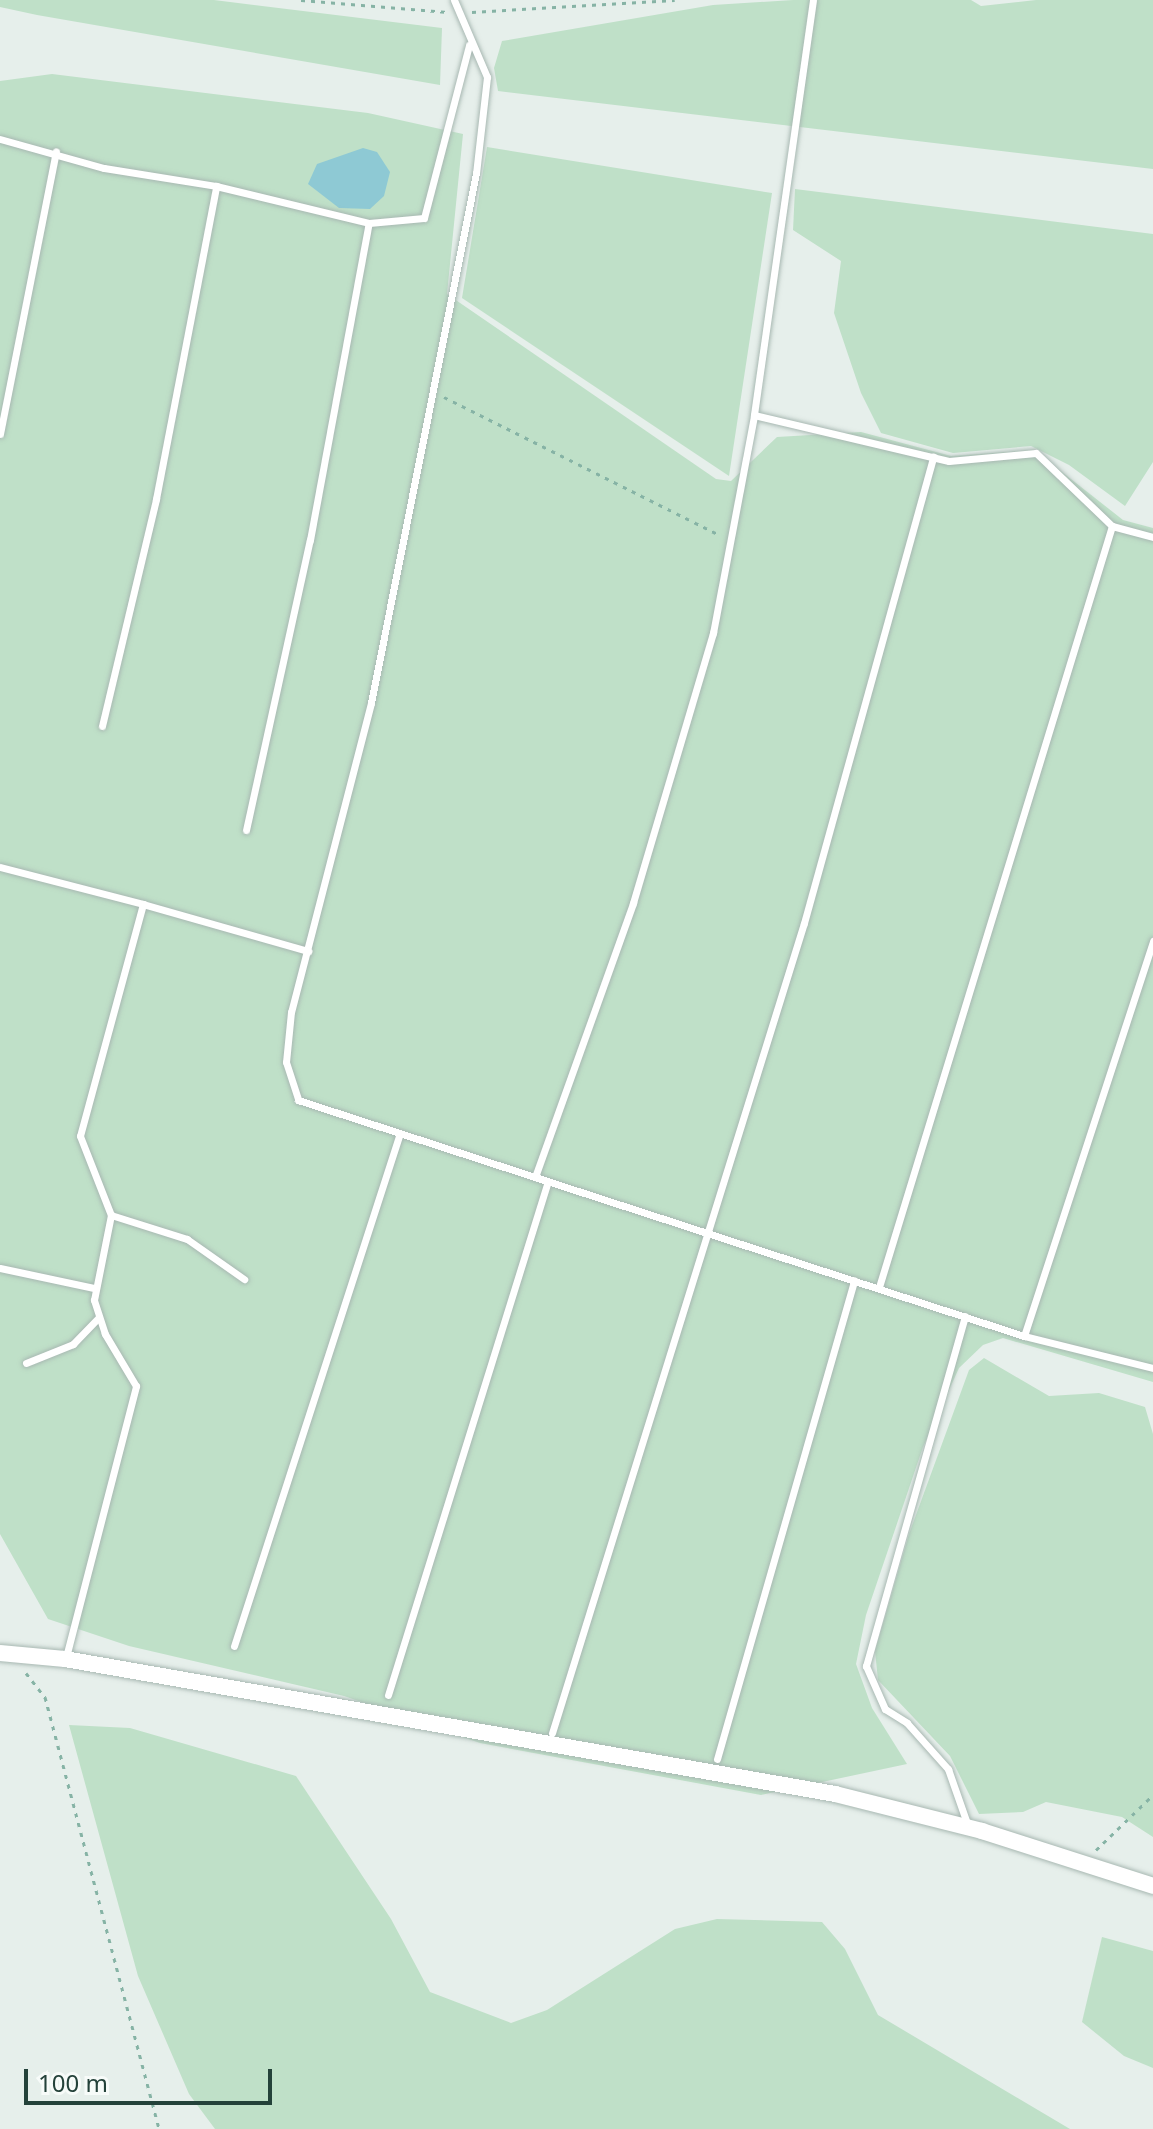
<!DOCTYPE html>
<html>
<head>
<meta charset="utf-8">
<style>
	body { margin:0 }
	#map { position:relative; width:1153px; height:2129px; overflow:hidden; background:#e6efeb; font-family:"Noto Sans",sans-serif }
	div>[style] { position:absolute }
	.green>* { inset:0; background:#bfe0c8 }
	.water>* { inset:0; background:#8ec9d4 }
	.path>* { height:3px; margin-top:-1.5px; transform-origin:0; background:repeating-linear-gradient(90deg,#86b3a5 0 4px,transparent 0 10px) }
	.roads { filter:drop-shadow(0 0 2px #a8b8b2) drop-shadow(0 0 2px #a8b8b2) }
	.service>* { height:7px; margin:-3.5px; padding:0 3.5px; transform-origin:3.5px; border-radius:3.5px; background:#fff }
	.tertiary>* { height:16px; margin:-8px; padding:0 8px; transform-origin:8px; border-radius:8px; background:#fff }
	span { translate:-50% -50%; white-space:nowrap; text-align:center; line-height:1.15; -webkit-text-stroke:6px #f7fbf9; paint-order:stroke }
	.scale { position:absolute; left:24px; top:2069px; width:248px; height:36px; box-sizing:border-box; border:4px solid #24423a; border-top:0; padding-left:10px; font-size:24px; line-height:28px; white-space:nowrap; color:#24423a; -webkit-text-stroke:6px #f7fbf9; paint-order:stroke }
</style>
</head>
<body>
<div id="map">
	<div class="green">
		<div style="clip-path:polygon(0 0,214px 0,442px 28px,440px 85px,37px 15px,0 7px)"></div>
		<div style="clip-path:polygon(793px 0,971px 0,981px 6px,1036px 0,1153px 0,1153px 169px,498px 91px,494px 68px,502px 41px,713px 5px)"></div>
		<div style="clip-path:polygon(52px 74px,368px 113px,463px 134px,447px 294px,716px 479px,731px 481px,777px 437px,861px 432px,951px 456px,1034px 450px,1123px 520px,1153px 528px,1153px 1382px,1003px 1338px,983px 1345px,959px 1368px,923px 1447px,866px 1615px,856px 1664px,872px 1708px,907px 1764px,761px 1795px,480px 1743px,344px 1696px,129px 1646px,48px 1619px,0 1534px,0 81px)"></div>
		<div style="clip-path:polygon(487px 147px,772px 193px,729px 476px,462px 298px)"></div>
		<div style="clip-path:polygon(795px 189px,1153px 234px,1153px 462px,1125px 506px,1069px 465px,1031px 446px,953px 453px,881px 433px,861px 393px,834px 313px,841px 261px,793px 230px)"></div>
		<div style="clip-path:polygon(984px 1358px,1049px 1396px,1099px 1393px,1145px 1407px,1153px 1434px,1153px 1837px,1122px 1817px,1046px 1802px,1023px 1812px,979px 1814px,950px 1756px,878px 1680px,875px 1651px,909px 1534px,969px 1370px)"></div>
		<div style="clip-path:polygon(69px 1725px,130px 1728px,296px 1776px,391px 1919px,430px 1992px,511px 2023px,547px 2010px,675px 1929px,717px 1919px,822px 1922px,845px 1949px,878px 2015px,1070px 2129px,215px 2129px,189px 2094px,138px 1976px)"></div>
		<div style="clip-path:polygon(1102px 1937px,1153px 1951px,1153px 2068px,1124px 2056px,1082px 2022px)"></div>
	</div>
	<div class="water">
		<div style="clip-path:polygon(363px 148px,377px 152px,390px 172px,384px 196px,370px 209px,339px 208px,308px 184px,317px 164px)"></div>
	</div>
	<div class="path">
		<div style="left:301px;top:0;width:147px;rotate:4.7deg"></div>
		<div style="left:472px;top:12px;width:203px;rotate:-3.4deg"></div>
		<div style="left:444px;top:397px;width:309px;rotate:26.6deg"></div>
		<div style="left:26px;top:1673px;width:31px;rotate:52deg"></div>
		<div style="left:45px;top:1697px;width:447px;rotate:75.2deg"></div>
		<div style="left:1096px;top:1850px;width:79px;rotate:-44deg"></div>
	</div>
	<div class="roads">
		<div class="service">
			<div style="left:454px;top:0;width:84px;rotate:66.8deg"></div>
			<div style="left:487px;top:77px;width:97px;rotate:96.5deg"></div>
			<div style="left:476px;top:173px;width:540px;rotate:101.21deg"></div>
			<div style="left:371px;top:703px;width:319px;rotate:104.5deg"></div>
			<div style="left:291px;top:1012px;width:50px;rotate:95.7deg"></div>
			<div style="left:286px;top:1062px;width:40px;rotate:72deg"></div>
			<div style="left:298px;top:1100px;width:763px;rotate:18.01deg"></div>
			<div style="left:1024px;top:1336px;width:133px;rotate:13.9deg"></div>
			<div style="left:813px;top:0;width:419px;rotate:98.1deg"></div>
			<div style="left:754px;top:415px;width:200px;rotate:13.3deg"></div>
			<div style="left:949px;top:461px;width:87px;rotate:-5.3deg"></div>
			<div style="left:1036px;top:453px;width:105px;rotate:43.8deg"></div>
			<div style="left:1112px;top:526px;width:42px;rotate:15deg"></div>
			<div style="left:0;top:139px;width:108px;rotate:15.6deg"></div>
			<div style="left:104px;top:168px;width:113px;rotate:9.1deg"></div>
			<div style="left:216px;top:186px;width:157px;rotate:13.6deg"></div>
			<div style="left:369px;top:223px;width:55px;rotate:-5.2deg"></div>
			<div style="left:424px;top:218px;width:179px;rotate:-75.4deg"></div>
			<div style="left:0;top:434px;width:288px;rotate:-78.8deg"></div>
			<div style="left:102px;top:726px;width:233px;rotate:-76.6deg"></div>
			<div style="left:156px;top:499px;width:319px;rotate:-79.1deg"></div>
			<div style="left:246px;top:830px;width:297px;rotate:-77.6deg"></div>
			<div style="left:310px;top:540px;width:322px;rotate:-79.5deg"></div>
			<div style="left:0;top:867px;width:148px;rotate:14.5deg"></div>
			<div style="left:143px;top:904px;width:240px;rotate:105.2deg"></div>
			<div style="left:80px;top:1136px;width:85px;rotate:68.6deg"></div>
			<div style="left:111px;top:1215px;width:80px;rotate:17.5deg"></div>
			<div style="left:187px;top:1239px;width:70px;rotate:35.1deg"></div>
			<div style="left:143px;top:904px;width:172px;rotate:15.9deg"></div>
			<div style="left:535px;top:1177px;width:291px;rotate:-70.3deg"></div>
			<div style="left:633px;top:903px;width:282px;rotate:-73.5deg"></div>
			<div style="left:713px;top:633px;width:222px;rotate:-79.3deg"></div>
			<div style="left:0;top:1268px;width:96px;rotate:12deg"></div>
			<div style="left:879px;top:1287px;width:796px;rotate:-72.98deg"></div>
			<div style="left:965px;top:1316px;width:364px;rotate:105.8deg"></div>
			<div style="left:866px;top:1666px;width:47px;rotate:66.2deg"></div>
			<div style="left:885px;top:1709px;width:26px;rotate:32deg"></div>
			<div style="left:907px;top:1723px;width:62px;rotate:48.3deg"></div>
			<div style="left:948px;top:1769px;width:60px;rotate:70.7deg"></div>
			<div style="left:1024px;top:1336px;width:416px;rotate:-71.9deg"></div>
			<div style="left:26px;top:1363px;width:51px;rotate:-22deg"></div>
			<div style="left:73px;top:1344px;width:36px;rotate:-46deg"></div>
			<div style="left:234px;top:1646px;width:539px;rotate:-72.07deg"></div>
			<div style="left:66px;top:1657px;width:280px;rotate:-75.5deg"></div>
			<div style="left:136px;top:1386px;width:61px;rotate:-120.8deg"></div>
			<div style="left:105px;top:1334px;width:36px;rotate:-108deg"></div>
			<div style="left:94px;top:1300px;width:87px;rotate:-78.7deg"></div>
			<div style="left:388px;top:1695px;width:538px;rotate:-72.71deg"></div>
			<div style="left:552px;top:1733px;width:848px;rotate:-72.72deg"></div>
			<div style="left:804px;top:923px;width:484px;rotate:-74.5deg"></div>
			<div style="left:717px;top:1759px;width:498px;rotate:-74deg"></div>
		</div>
		<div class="tertiary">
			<div style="left:0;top:1653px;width:65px;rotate:5.3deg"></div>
			<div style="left:65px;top:1659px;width:782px;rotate:9.94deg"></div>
			<div style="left:835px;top:1794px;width:152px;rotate:14.1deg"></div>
			<div style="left:982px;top:1831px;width:180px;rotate:17.8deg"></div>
		</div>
	</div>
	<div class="scale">100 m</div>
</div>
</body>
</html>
